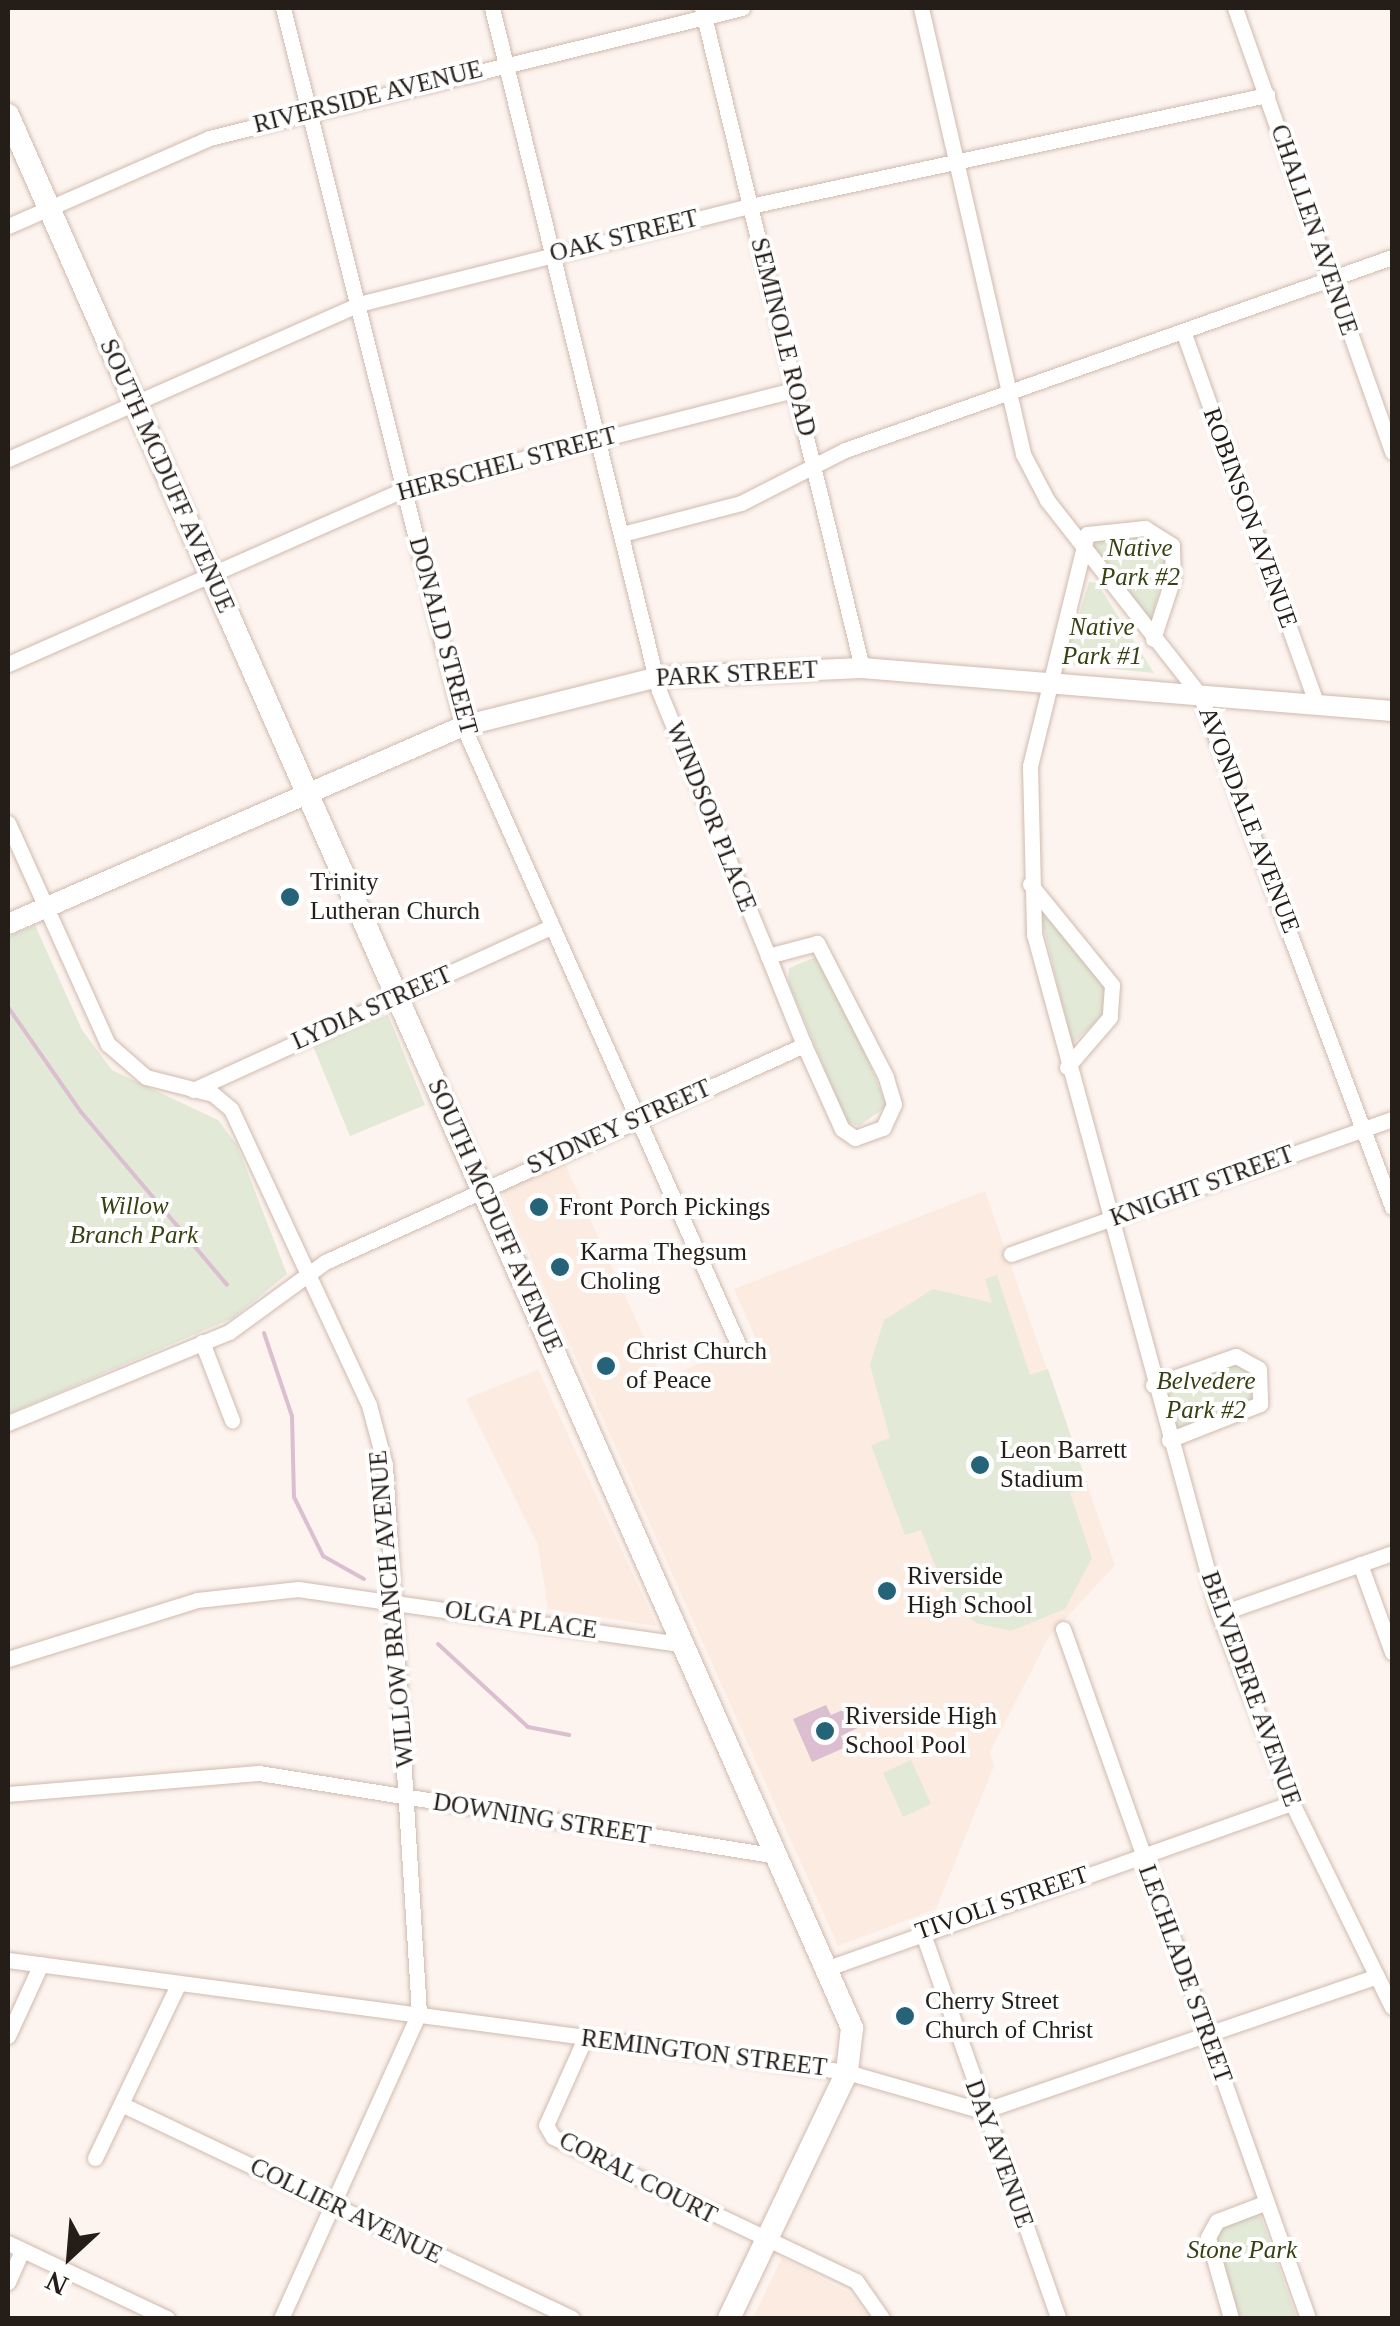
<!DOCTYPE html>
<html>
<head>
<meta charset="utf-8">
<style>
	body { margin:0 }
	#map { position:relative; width:1400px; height:2326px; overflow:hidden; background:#fdf4ef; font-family:"Times New Roman",serif }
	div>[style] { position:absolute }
	.built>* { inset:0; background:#fcebe0 }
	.green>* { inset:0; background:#e3e9d7 }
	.water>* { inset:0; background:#dbbecf }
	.stream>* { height:4px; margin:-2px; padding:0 2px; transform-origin:2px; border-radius:2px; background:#dbbecf }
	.roads { filter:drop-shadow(0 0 2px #cfbaae) drop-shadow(0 0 2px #cfbaae) }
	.minor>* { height:15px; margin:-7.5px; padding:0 7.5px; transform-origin:7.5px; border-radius:7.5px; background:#fff }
	.tertiary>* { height:20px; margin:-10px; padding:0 10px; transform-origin:10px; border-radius:10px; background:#fff }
	.secondary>* { height:22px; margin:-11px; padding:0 11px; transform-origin:11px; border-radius:11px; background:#fff }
	.dots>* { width:28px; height:28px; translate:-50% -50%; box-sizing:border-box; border:5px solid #fff; border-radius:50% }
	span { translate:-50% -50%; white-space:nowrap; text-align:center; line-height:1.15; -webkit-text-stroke:8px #fff; paint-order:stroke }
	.street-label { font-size:25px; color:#251d18 }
	.park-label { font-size:25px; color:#374112; font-style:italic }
	.poi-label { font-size:25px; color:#251d18 }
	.left { translate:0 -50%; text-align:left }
	.frame { position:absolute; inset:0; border:10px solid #251d18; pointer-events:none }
	.north { position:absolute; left:20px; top:2206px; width:100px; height:100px; -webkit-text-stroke:8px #fff; paint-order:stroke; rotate:206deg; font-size:28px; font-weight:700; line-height:40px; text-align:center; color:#251d18 }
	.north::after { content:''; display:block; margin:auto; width:35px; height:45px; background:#251d18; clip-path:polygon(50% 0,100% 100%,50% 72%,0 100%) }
</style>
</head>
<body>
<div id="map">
	<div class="built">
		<div style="clip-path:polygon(564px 1162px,663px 1379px,756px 1339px,734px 1289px,985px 1191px,1115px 1565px,1048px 1638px,990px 1752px,994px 1766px,936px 1909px,838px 1946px,501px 1190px)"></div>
		<div style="clip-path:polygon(538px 1370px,657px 1626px,548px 1609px,538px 1545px,466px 1399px)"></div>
		<div style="clip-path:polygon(782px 2258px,848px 2292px,870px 2318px,753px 2318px)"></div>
	</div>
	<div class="green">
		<div style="clip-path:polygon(1143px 536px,1168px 556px,1151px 623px,1092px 547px,1099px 537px)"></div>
		<div style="clip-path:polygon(1089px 582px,1097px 583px,1154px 673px,1064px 664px)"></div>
		<div style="clip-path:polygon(1039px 909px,1106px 985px,1103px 1015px,1072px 1044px)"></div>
		<div style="clip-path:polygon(35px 925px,82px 1030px,112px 1070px,218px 1120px,237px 1145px,287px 1274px,233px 1318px,8px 1414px,8px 937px)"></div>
		<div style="clip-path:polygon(816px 957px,829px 966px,887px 1106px,859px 1126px,847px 1122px,788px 981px,789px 968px)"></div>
		<div style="clip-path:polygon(388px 1015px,425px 1105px,350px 1136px,313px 1046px)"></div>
		<div style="clip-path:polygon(997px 1275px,1030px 1375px,1048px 1369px,1088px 1486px,1070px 1493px,1092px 1558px,1065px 1609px,1011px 1631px,976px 1623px,949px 1600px,921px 1530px,905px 1535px,871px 1445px,890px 1438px,870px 1365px,884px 1320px,933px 1289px,992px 1303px,985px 1279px)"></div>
		<div style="clip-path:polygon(1234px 1362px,1253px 1376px,1254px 1403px,1172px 1434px,1157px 1384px)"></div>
		<div style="clip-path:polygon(911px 1760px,931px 1804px,903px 1817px,883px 1773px)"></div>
		<div style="clip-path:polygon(1252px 2212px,1260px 2214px,1297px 2318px,1238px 2318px,1212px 2238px,1221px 2223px)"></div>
	</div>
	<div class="water">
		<div style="clip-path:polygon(826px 1705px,831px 1715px,852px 1706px,862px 1726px,841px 1736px,846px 1747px,812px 1762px,793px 1719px)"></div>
	</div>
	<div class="stream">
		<div style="left:8px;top:1007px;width:128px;rotate:55.2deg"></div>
		<div style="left:81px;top:1112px;width:226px;rotate:49.8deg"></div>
		<div style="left:264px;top:1333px;width:88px;rotate:71.4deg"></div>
		<div style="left:292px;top:1416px;width:81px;rotate:88.6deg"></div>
		<div style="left:294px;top:1497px;width:66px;rotate:63.8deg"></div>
		<div style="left:323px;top:1556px;width:47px;rotate:29.3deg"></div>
		<div style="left:438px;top:1644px;width:122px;rotate:42.7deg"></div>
		<div style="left:528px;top:1727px;width:42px;rotate:11deg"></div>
	</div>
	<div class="roads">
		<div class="minor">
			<div style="left:283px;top:8px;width:740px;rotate:75.93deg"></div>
			<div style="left:463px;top:726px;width:676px;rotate:66.01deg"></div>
			<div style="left:492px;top:8px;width:703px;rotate:76.26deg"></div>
			<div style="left:659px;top:691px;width:287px;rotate:67.6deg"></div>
			<div style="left:768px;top:956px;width:96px;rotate:68deg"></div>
			<div style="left:804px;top:1045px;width:92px;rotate:65.7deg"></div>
			<div style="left:842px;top:1129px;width:16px;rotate:35deg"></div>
			<div style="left:855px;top:1138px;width:30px;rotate:-20deg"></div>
			<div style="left:883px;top:1128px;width:26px;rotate:-65deg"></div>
			<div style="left:894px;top:1104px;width:28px;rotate:-107deg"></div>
			<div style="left:886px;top:1077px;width:151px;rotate:-117.2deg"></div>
			<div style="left:817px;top:943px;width:51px;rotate:165.1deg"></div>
			<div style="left:702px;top:8px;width:679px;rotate:76.37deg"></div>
			<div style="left:921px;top:8px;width:458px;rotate:77.1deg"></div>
			<div style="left:1023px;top:454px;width:52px;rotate:62.4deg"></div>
			<div style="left:1047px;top:500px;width:248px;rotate:51.9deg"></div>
			<div style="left:1200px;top:695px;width:547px;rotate:69.44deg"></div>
			<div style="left:1235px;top:8px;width:471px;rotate:70.5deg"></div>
			<div style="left:8px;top:226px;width:219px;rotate:-23.6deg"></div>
			<div style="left:209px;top:138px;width:549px;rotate:-13.71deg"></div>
			<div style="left:1183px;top:331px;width:397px;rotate:70.3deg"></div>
			<div style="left:8px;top:459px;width:384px;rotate:-23.8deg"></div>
			<div style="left:359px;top:304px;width:403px;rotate:-14.1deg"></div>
			<div style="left:750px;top:206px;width:529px;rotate:-12.12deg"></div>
			<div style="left:626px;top:533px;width:119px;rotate:-14.6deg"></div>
			<div style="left:741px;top:503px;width:117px;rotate:-27deg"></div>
			<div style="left:845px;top:450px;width:580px;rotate:-19.43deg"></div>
			<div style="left:1153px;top:639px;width:64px;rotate:-71.8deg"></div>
			<div style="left:1173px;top:578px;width:33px;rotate:-92deg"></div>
			<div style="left:1172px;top:545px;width:32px;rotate:-148deg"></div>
			<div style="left:1145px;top:528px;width:58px;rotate:174.1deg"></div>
			<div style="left:1087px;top:534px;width:239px;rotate:103.8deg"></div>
			<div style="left:1030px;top:766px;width:168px;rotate:88.6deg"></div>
			<div style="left:1034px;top:934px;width:705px;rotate:74.78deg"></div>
			<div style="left:1219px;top:1614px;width:203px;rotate:68.9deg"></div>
			<div style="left:1292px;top:1803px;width:227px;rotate:63.9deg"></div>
			<div style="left:8px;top:664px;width:434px;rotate:-23.8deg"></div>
			<div style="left:405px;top:489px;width:405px;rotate:-14.3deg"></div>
			<div style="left:8px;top:823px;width:243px;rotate:65.7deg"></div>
			<div style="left:108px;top:1044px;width:50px;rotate:41deg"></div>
			<div style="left:146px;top:1077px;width:69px;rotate:14.2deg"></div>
			<div style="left:213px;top:1094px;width:23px;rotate:40deg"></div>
			<div style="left:231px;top:1109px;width:327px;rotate:65deg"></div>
			<div style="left:369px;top:1405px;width:62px;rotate:75.1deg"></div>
			<div style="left:385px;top:1465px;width:549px;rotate:86.45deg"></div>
			<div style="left:419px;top:2013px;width:335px;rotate:114.3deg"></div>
			<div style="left:1030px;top:884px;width:130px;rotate:50.9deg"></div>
			<div style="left:1112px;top:985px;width:32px;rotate:94deg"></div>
			<div style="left:1110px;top:1017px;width:66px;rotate:130.7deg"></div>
			<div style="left:193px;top:1090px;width:393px;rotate:-24.5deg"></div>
			<div style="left:1011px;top:1254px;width:404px;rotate:-19.5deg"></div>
			<div style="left:202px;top:1342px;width:84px;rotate:69deg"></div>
			<div style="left:1153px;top:1385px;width:88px;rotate:-19.3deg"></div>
			<div style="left:1236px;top:1356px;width:26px;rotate:29deg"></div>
			<div style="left:1259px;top:1369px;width:35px;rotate:88deg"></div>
			<div style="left:1260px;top:1404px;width:98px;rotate:158.4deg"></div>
			<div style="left:8px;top:1423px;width:239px;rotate:-22.4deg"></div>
			<div style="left:229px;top:1332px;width:119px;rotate:-36.1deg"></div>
			<div style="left:325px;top:1262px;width:526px;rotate:-24.37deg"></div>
			<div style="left:1360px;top:1564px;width:94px;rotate:70deg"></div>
			<div style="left:1219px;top:1614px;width:183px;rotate:-19.4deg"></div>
			<div style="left:1063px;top:1629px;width:731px;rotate:70.43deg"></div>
			<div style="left:8px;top:1659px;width:198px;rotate:-17.3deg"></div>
			<div style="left:197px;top:1600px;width:102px;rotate:-6.2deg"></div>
			<div style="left:298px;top:1589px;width:391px;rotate:8.2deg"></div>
			<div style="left:8px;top:1794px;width:252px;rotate:-4.8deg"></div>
			<div style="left:259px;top:1773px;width:526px;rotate:9.09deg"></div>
			<div style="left:922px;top:1931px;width:410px;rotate:70.6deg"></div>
			<div style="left:8px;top:1960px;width:846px;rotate:7.6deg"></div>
			<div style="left:847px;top:2072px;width:141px;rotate:16deg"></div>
			<div style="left:983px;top:2111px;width:416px;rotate:-18.9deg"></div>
			<div style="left:828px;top:1968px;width:492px;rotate:-19.6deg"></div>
			<div style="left:8px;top:2036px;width:79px;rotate:-65.4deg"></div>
			<div style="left:585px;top:2038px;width:95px;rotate:114.1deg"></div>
			<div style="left:546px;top:2125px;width:14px;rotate:60deg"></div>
			<div style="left:553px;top:2137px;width:335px;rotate:25.4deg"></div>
			<div style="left:856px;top:2281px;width:45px;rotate:54.9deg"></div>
			<div style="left:121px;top:2104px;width:499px;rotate:25.4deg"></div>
			<div style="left:95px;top:2158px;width:194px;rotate:-64.4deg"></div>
			<div style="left:8px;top:2243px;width:176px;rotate:25.3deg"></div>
			<div style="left:8px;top:2282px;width:34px;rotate:-66deg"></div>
			<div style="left:1231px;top:2318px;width:84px;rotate:-105.9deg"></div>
			<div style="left:1208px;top:2237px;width:18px;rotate:-61deg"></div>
			<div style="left:1217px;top:2221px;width:53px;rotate:-20.8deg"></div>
		</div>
		<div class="tertiary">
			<div style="left:8px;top:924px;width:496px;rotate:-23.5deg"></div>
			<div style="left:463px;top:726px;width:201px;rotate:-14.1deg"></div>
			<div style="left:658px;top:677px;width:204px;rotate:-2.5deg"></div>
			<div style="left:862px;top:668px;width:532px;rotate:4.64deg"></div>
		</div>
		<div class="secondary">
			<div style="left:8px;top:115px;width:2091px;rotate:66.19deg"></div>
			<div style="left:852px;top:2028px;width:44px;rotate:96.5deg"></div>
			<div style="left:847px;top:2072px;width:273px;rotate:115.6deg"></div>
		</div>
	</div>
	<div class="dots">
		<div style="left:290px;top:897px;background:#256379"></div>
		<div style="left:539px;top:1207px;background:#256379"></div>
		<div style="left:560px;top:1267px;background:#256379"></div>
		<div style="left:606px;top:1366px;background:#256379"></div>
		<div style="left:980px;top:1465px;background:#256379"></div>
		<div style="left:887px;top:1591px;background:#256379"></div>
		<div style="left:825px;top:1731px;background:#256379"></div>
		<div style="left:905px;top:2016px;background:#256379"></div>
	</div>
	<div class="street-label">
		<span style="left:368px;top:97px;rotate:-14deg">RIVERSIDE AVENUE</span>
		<span style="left:1314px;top:230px;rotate:71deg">CHALLEN AVENUE</span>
		<span style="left:624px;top:236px;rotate:-14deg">OAK STREET</span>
		<span style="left:783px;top:337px;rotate:76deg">SEMINOLE ROAD</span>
		<span style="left:507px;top:464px;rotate:-15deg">HERSCHEL STREET</span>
		<span style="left:167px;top:476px;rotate:66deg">SOUTH MCDUFF AVENUE</span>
		<span style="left:1250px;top:518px;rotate:70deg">ROBINSON AVENUE</span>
		<span style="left:443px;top:636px;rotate:75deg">DONALD STREET</span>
		<span style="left:737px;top:674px;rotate:-3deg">PARK STREET</span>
		<span style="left:711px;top:817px;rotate:68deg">WINDSOR PLACE</span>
		<span style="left:1249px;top:820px;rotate:69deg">AVONDALE AVENUE</span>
		<span style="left:372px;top:1008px;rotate:-24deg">LYDIA STREET</span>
		<span style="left:619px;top:1127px;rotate:-24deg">SYDNEY STREET</span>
		<span style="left:1202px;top:1186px;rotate:-20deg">KNIGHT STREET</span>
		<span style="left:495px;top:1216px;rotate:66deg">SOUTH MCDUFF AVENUE</span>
		<span style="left:392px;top:1609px;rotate:-95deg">WILLOW BRANCH AVENUE</span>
		<span style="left:521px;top:1620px;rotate:8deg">OLGA PLACE</span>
		<span style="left:1251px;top:1689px;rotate:70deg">BELVEDERE AVENUE</span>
		<span style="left:542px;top:1819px;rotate:9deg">DOWNING STREET</span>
		<span style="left:1002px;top:1903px;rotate:-19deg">TIVOLI STREET</span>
		<span style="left:1185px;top:1974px;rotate:70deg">LECHLADE STREET</span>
		<span style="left:704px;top:2053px;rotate:7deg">REMINGTON STREET</span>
		<span style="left:999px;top:2154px;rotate:70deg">DAY AVENUE</span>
		<span style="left:638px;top:2178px;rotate:27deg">CORAL COURT</span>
		<span style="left:346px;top:2211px;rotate:26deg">COLLIER AVENUE</span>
	</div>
	<div class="park-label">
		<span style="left:1140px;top:563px">Native<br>Park #2</span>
		<span style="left:1102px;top:642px">Native<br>Park #1</span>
		<span style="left:134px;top:1221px">Willow<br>Branch Park</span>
		<span style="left:1206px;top:1396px">Belvedere<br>Park #2</span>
		<span style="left:1242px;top:2250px">Stone Park</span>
	</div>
	<div class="poi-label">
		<span class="left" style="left:310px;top:897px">Trinity<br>Lutheran Church</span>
		<span class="left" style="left:559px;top:1207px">Front Porch Pickings</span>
		<span class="left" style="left:580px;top:1267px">Karma Thegsum<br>Choling</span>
		<span class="left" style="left:626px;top:1366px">Christ Church<br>of Peace</span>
		<span class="left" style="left:1000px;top:1465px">Leon Barrett<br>Stadium</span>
		<span class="left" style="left:907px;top:1591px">Riverside<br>High School</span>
		<span class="left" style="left:845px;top:1731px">Riverside High<br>School Pool</span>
		<span class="left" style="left:925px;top:2016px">Cherry Street<br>Church of Christ</span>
	</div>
	<div class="frame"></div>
	<div class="north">N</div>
</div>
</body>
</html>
